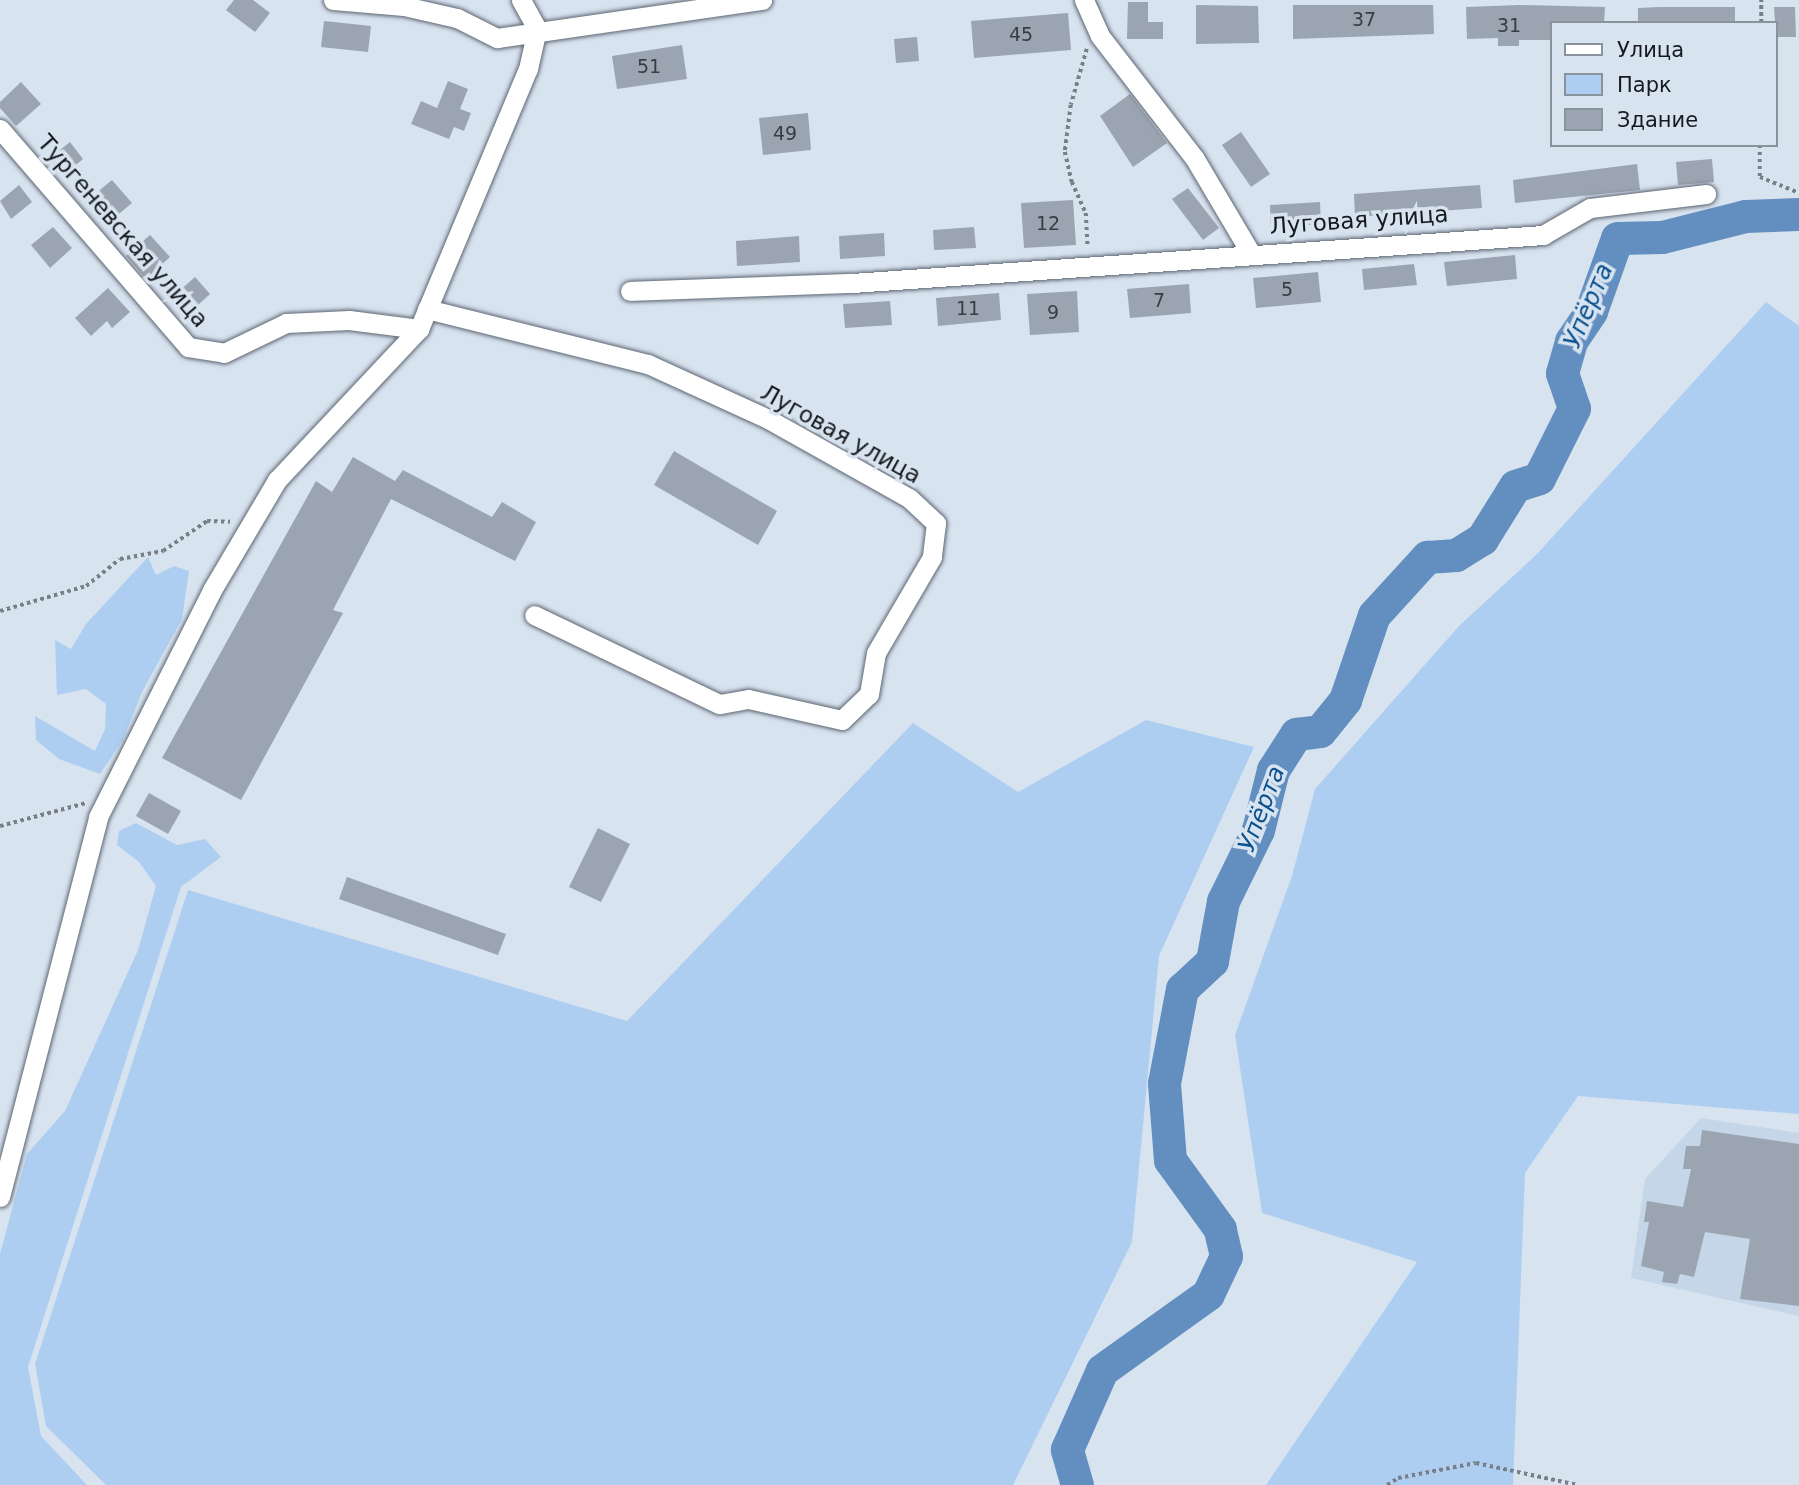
<!DOCTYPE html>
<html>
<head>
<meta charset="utf-8">
<style>
	body { margin:0 }
	#map { position:relative; width:1799px; height:1485px; overflow:hidden; background:#d8e3f0; font-family:"DejaVu Sans",sans-serif }
	div>[style] { position:absolute }
	.built>* { inset:0; background:#c5d6e8 }
	.green>* { inset:0; background:#aecef1 }
	.river>* { height:33px; margin:-16.5px; padding:0 16.5px; transform-origin:16.5px; border-radius:16.5px; background:#628fc0 }
	.building>* { inset:0; background:#9ba5b1 }
	.path>* { height:3.5px; margin-top:-1.75px; transform-origin:0; background:repeating-linear-gradient(90deg,#787f88 0 3.5px,transparent 0 7px) }
	.roads { filter:drop-shadow(0 0 2px #5c6671) drop-shadow(0 0 2px #5c6671) }
	.minor>* { height:19px; margin:-9.5px; padding:0 9.5px; transform-origin:9.5px; border-radius:9.5px; background:#fff }
	span { translate:-50% -50%; white-space:nowrap; text-align:center; line-height:1.15; -webkit-text-stroke:7px #d8e3f0; paint-order:stroke }
	.number-label { font-size:19px; color:#373d44 }
	.number-label span { -webkit-text-stroke-width:0 }
	.street-label { font-size:23px; color:#161a1f }
	.water-label { font-size:24px; color:#09508d; font-style:italic }
	.legend { position:absolute; left:1550px; top:21px; width:228px; height:126px; box-sizing:border-box; background:#d8e3f0; border:2px solid #8a939c; margin:0; padding:9px 12px; list-style:none; font-size:21px; color:#161a1f }
	.legend li { display:flex; align-items:center; gap:14px; height:35px }
	.legend b { width:35px; border:2px solid #8a939c }
</style>
</head>
<body>
<div id="map">
	<div class="built">
		<div style="clip-path:polygon(1701px 1118px,1799px 1133px,1799px 1316px,1631px 1278px,1645px 1179px)"></div>
	</div>
	<div class="green">
		<div style="clip-path:polygon(1766px 302px,1799px 326px,1799px 1114px,1578px 1096px,1525px 1173px,1513px 1485px,1266px 1485px,1417px 1262px,1262px 1213px,1235px 1035px,1292px 876px,1315px 789px,1459px 626px,1537px 554px)"></div>
		<div style="clip-path:polygon(148px 557px,156px 575px,174px 566px,189px 571px,182px 619px,142px 692px,123px 740px,100px 774px,59px 759px,36px 740px,35px 716px,95px 751px,105px 729px,106px 704px,86px 689px,57px 695px,55px 640px,71px 649px,86px 624px)"></div>
		<div style="clip-path:polygon(1146px 720px,1254px 747px,1159px 956px,1132px 1242px,1013px 1485px,106px 1485px,46px 1426px,35px 1364px,188px 890px,627px 1021px,913px 723px,1018px 792px)"></div>
		<div style="clip-path:polygon(136px 823px,177px 845px,205px 839px,221px 857px,181px 887px,28px 1367px,41px 1436px,87px 1485px,0 1485px,0 1254px,27px 1154px,65px 1111px,138px 950px,156px 886px,139px 862px,117px 845px,119px 831px)"></div>
	</div>
	<div class="river">
		<div style="left:1077px;top:1485px;width:37px;rotate:-106deg"></div>
		<div style="left:1067px;top:1449px;width:86px;rotate:-66.1deg"></div>
		<div style="left:1102px;top:1370px;width:130px;rotate:-35.6deg"></div>
		<div style="left:1208px;top:1294px;width:42px;rotate:-64.7deg"></div>
		<div style="left:1226px;top:1256px;width:28px;rotate:-103deg"></div>
		<div style="left:1220px;top:1229px;width:85px;rotate:-125.9deg"></div>
		<div style="left:1170px;top:1160px;width:77px;rotate:-94.5deg"></div>
		<div style="left:1164px;top:1083px;width:96px;rotate:-79.2deg"></div>
		<div style="left:1182px;top:989px;width:41px;rotate:-43deg"></div>
		<div style="left:1212px;top:961px;width:61px;rotate:-79.6deg"></div>
		<div style="left:1223px;top:901px;width:79px;rotate:-63.8deg"></div>
		<div style="left:1258px;top:830px;width:62px;rotate:-76deg"></div>
		<div style="left:1273px;top:770px;width:43px;rotate:-57.4deg"></div>
		<div style="left:1296px;top:734px;width:24px;rotate:-7deg"></div>
		<div style="left:1320px;top:731px;width:40px;rotate:-51deg"></div>
		<div style="left:1345px;top:700px;width:90px;rotate:-71.2deg"></div>
		<div style="left:1374px;top:615px;width:79px;rotate:-47.6deg"></div>
		<div style="left:1427px;top:557px;width:29px;rotate:-4deg"></div>
		<div style="left:1456px;top:555px;width:31px;rotate:-32deg"></div>
		<div style="left:1482px;top:539px;width:62px;rotate:-58.1deg"></div>
		<div style="left:1515px;top:486px;width:25px;rotate:-18deg"></div>
		<div style="left:1539px;top:478px;width:78px;rotate:-63.4deg"></div>
		<div style="left:1574px;top:408px;width:37px;rotate:-109deg"></div>
		<div style="left:1562px;top:373px;width:33px;rotate:-74deg"></div>
		<div style="left:1571px;top:341px;width:36px;rotate:-56deg"></div>
		<div style="left:1591px;top:311px;width:77px;rotate:-70.4deg"></div>
		<div style="left:1617px;top:238px;width:45px;rotate:-1.3deg"></div>
		<div style="left:1662px;top:237px;width:86px;rotate:-14.2deg"></div>
		<div style="left:1745px;top:216px;width:54px;rotate:-2.1deg"></div>
	</div>
	<div class="building">
		<div style="clip-path:polygon(234px 0,253px 0,270px 13px,255px 32px,226px 10px)"></div>
		<div style="clip-path:polygon(1128px 2px,1148px 2px,1148px 22px,1163px 22px,1163px 39px,1127px 39px)"></div>
		<div style="clip-path:polygon(1196px 5px,1258px 6px,1259px 43px,1196px 44px)"></div>
		<div style="clip-path:polygon(1293px 5px,1433px 5px,1434px 34px,1293px 39px)"></div>
		<div style="clip-path:polygon(1519px 5px,1605px 7px,1604px 23px,1552px 23px,1552px 40px,1519px 40px,1519px 46px,1498px 46px,1498px 38px,1467px 39px,1466px 7px)"></div>
		<div style="clip-path:polygon(1660px 7px,1735px 7px,1735px 23px,1638px 23px,1638px 8px)"></div>
		<div style="clip-path:polygon(1774px 7px,1795px 7px,1796px 37px,1776px 37px)"></div>
		<div style="clip-path:polygon(1068px 13px,1071px 50px,974px 58px,971px 21px)"></div>
		<div style="clip-path:polygon(324px 21px,371px 26px,368px 52px,321px 47px)"></div>
		<div style="clip-path:polygon(917px 37px,919px 61px,896px 63px,894px 39px)"></div>
		<div style="clip-path:polygon(682px 45px,687px 79px,617px 89px,612px 56px)"></div>
		<div style="clip-path:polygon(448px 81px,468px 89px,460px 109px,471px 113px,464px 131px,454px 127px,449px 139px,411px 124px,421px 101px,437px 108px)"></div>
		<div style="clip-path:polygon(21px 82px,41px 104px,16px 126px,0 108px,0 102px)"></div>
		<div style="clip-path:polygon(1130px 94px,1167px 143px,1133px 167px,1100px 116px)"></div>
		<div style="clip-path:polygon(808px 113px,811px 150px,763px 155px,759px 118px)"></div>
		<div style="clip-path:polygon(1241px 132px,1270px 174px,1251px 187px,1222px 145px)"></div>
		<div style="clip-path:polygon(70px 142px,83px 159px,64px 175px,50px 158px)"></div>
		<div style="clip-path:polygon(1712px 159px,1714px 182px,1678px 185px,1676px 162px)"></div>
		<div style="clip-path:polygon(1637px 164px,1640px 190px,1515px 203px,1513px 180px)"></div>
		<div style="clip-path:polygon(112px 180px,132px 203px,108px 223px,94px 206px,101px 200px,95px 194px)"></div>
		<div style="clip-path:polygon(19px 185px,32px 202px,11px 219px,0 201px)"></div>
		<div style="clip-path:polygon(1480px 185px,1482px 208px,1355px 217px,1354px 194px)"></div>
		<div style="clip-path:polygon(1188px 188px,1219px 228px,1203px 240px,1172px 199px)"></div>
		<div style="clip-path:polygon(1073px 200px,1076px 245px,1024px 248px,1021px 203px)"></div>
		<div style="clip-path:polygon(1320px 202px,1321px 224px,1271px 227px,1270px 205px)"></div>
		<div style="clip-path:polygon(53px 227px,72px 248px,50px 268px,31px 245px)"></div>
		<div style="clip-path:polygon(974px 227px,976px 248px,934px 250px,933px 230px)"></div>
		<div style="clip-path:polygon(884px 233px,885px 256px,840px 259px,839px 236px)"></div>
		<div style="clip-path:polygon(150px 235px,170px 257px,146px 279px,126px 256px)"></div>
		<div style="clip-path:polygon(799px 236px,800px 262px,737px 266px,736px 241px)"></div>
		<div style="clip-path:polygon(1515px 255px,1517px 279px,1447px 286px,1444px 262px)"></div>
		<div style="clip-path:polygon(1414px 264px,1417px 285px,1364px 290px,1362px 269px)"></div>
		<div style="clip-path:polygon(1318px 272px,1321px 302px,1256px 308px,1253px 278px)"></div>
		<div style="clip-path:polygon(195px 277px,210px 294px,186px 316px,170px 299px)"></div>
		<div style="clip-path:polygon(1189px 284px,1191px 313px,1130px 318px,1127px 289px)"></div>
		<div style="clip-path:polygon(108px 288px,130px 312px,112px 328px,107px 321px,91px 336px,75px 318px)"></div>
		<div style="clip-path:polygon(1077px 291px,1079px 332px,1030px 335px,1027px 294px)"></div>
		<div style="clip-path:polygon(999px 293px,1001px 320px,938px 326px,936px 298px)"></div>
		<div style="clip-path:polygon(890px 301px,892px 325px,845px 328px,843px 304px)"></div>
		<div style="clip-path:polygon(674px 451px,777px 511px,758px 545px,654px 485px)"></div>
		<div style="clip-path:polygon(353px 457px,395px 481px,403px 470px,492px 517px,502px 502px,536px 522px,515px 561px,391px 499px,333px 610px,343px 613px,241px 800px,162px 758px,316px 481px,332px 492px)"></div>
		<div style="clip-path:polygon(149px 793px,181px 811px,168px 834px,136px 816px)"></div>
		<div style="clip-path:polygon(598px 828px,630px 844px,601px 902px,569px 887px)"></div>
		<div style="clip-path:polygon(347px 877px,506px 934px,498px 955px,339px 899px)"></div>
		<div style="clip-path:polygon(1702px 1130px,1799px 1144px,1799px 1306px,1740px 1299px,1750px 1239px,1705px 1232px,1694px 1277px,1680px 1274px,1677px 1284px,1662px 1282px,1664px 1272px,1641px 1266px,1649px 1222px,1644px 1222px,1647px 1201px,1683px 1207px,1691px 1169px,1683px 1169px,1686px 1146px,1700px 1146px)"></div>
	</div>
	<div class="path">
		<div style="left:1761px;top:23px;width:23px;rotate:-90deg"></div>
		<div style="left:1087px;top:49px;width:58px;rotate:105.9deg"></div>
		<div style="left:1071px;top:105px;width:47px;rotate:97.3deg"></div>
		<div style="left:1065px;top:152px;width:31px;rotate:77deg"></div>
		<div style="left:1072px;top:182px;width:34px;rotate:66deg"></div>
		<div style="left:1086px;top:213px;width:35px;rotate:87deg"></div>
		<div style="left:1760px;top:145px;width:32px;rotate:90deg"></div>
		<div style="left:1760px;top:177px;width:42px;rotate:22.3deg"></div>
		<div style="left:0;top:611px;width:90px;rotate:-16.2deg"></div>
		<div style="left:86px;top:586px;width:43px;rotate:-38.5deg"></div>
		<div style="left:120px;top:559px;width:44px;rotate:-10.5deg"></div>
		<div style="left:163px;top:551px;width:53px;rotate:-34.3deg"></div>
		<div style="left:207px;top:521px;width:23px;rotate:2deg"></div>
		<div style="left:0;top:826px;width:89px;rotate:-15deg"></div>
		<div style="left:1387px;top:1485px;width:13px;rotate:-32deg"></div>
		<div style="left:1398px;top:1478px;width:79px;rotate:-10.9deg"></div>
		<div style="left:1476px;top:1463px;width:104px;rotate:12.2deg"></div>
	</div>
	<div class="roads">
		<div class="minor">
			<div style="left:333px;top:0;width:71px;rotate:4.8deg"></div>
			<div style="left:404px;top:6px;width:54px;rotate:12.8deg"></div>
			<div style="left:457px;top:18px;width:45px;rotate:26.6deg"></div>
			<div style="left:497px;top:38px;width:268px;rotate:-8.2deg"></div>
			<div style="left:521px;top:0;width:33px;rotate:61deg"></div>
			<div style="left:1084px;top:0;width:39px;rotate:66deg"></div>
			<div style="left:1100px;top:36px;width:155px;rotate:52.3deg"></div>
			<div style="left:1195px;top:159px;width:108px;rotate:59.4deg"></div>
			<div style="left:0;top:129px;width:288px;rotate:49.2deg"></div>
			<div style="left:188px;top:347px;width:36px;rotate:9deg"></div>
			<div style="left:224px;top:353px;width:69px;rotate:-25.8deg"></div>
			<div style="left:286px;top:323px;width:63px;rotate:-2.7deg"></div>
			<div style="left:349px;top:320px;width:71px;rotate:7.3deg"></div>
			<div style="left:630px;top:291px;width:222px;rotate:-2.1deg"></div>
			<div style="left:852px;top:283px;width:693px;rotate:-3.97deg"></div>
			<div style="left:1543px;top:235px;width:54px;rotate:-29.9deg"></div>
			<div style="left:1590px;top:208px;width:117px;rotate:-6.9deg"></div>
			<div style="left:427px;top:309px;width:228px;rotate:14deg"></div>
			<div style="left:648px;top:364px;width:132px;rotate:24.6deg"></div>
			<div style="left:768px;top:419px;width:162px;rotate:29.3deg"></div>
			<div style="left:909px;top:498px;width:37px;rotate:43deg"></div>
			<div style="left:936px;top:523px;width:34px;rotate:97deg"></div>
			<div style="left:932px;top:557px;width:111px;rotate:120.3deg"></div>
			<div style="left:876px;top:653px;width:42px;rotate:99.7deg"></div>
			<div style="left:869px;top:694px;width:37px;rotate:136deg"></div>
			<div style="left:842px;top:720px;width:96px;rotate:-167.4deg"></div>
			<div style="left:748px;top:699px;width:29px;rotate:170deg"></div>
			<div style="left:719px;top:704px;width:205px;rotate:-154.3deg"></div>
			<div style="left:0;top:1197px;width:392px;rotate:-75.5deg"></div>
			<div style="left:98px;top:817px;width:254px;rotate:-63.3deg"></div>
			<div style="left:212px;top:590px;width:128px;rotate:-59.4deg"></div>
			<div style="left:277px;top:480px;width:207px;rotate:-46.8deg"></div>
			<div style="left:419px;top:329px;width:282px;rotate:-67.3deg"></div>
			<div style="left:528px;top:69px;width:41px;rotate:-77.3deg"></div>
		</div>
	</div>
	<div class="number-label">
		<span style="left:1364px;top:20px">37</span>
		<span style="left:1509px;top:26px">31</span>
		<span style="left:1021px;top:35px">45</span>
		<span style="left:649px;top:67px">51</span>
		<span style="left:785px;top:134px">49</span>
		<span style="left:1048px;top:224px">12</span>
		<span style="left:1287px;top:290px">5</span>
		<span style="left:1159px;top:301px">7</span>
		<span style="left:968px;top:309px">11</span>
		<span style="left:1053px;top:313px">9</span>
	</div>
	<div class="street-label">
		<span style="left:1359px;top:220px;rotate:-4deg">Луговая улица</span>
		<span style="left:123px;top:231px;rotate:49deg">Тургеневская улица</span>
		<span style="left:841px;top:434px;rotate:29deg">Луговая улица</span>
	</div>
	<div class="water-label">
		<span style="left:1589px;top:306px;rotate:-67deg">Упёрта</span>
		<span style="left:1262px;top:809px;rotate:-69deg">Упёрта</span>
	</div>
	<ul class="legend">
	<li><b style="height:9px;background:#fff"></b>Улица</li>
	<li><b style="height:19px;background:#aecef1"></b>Парк</li>
	<li><b style="height:19px;background:#9ba5b1"></b>Здание</li>
	</ul>
</div>
</body>
</html>
